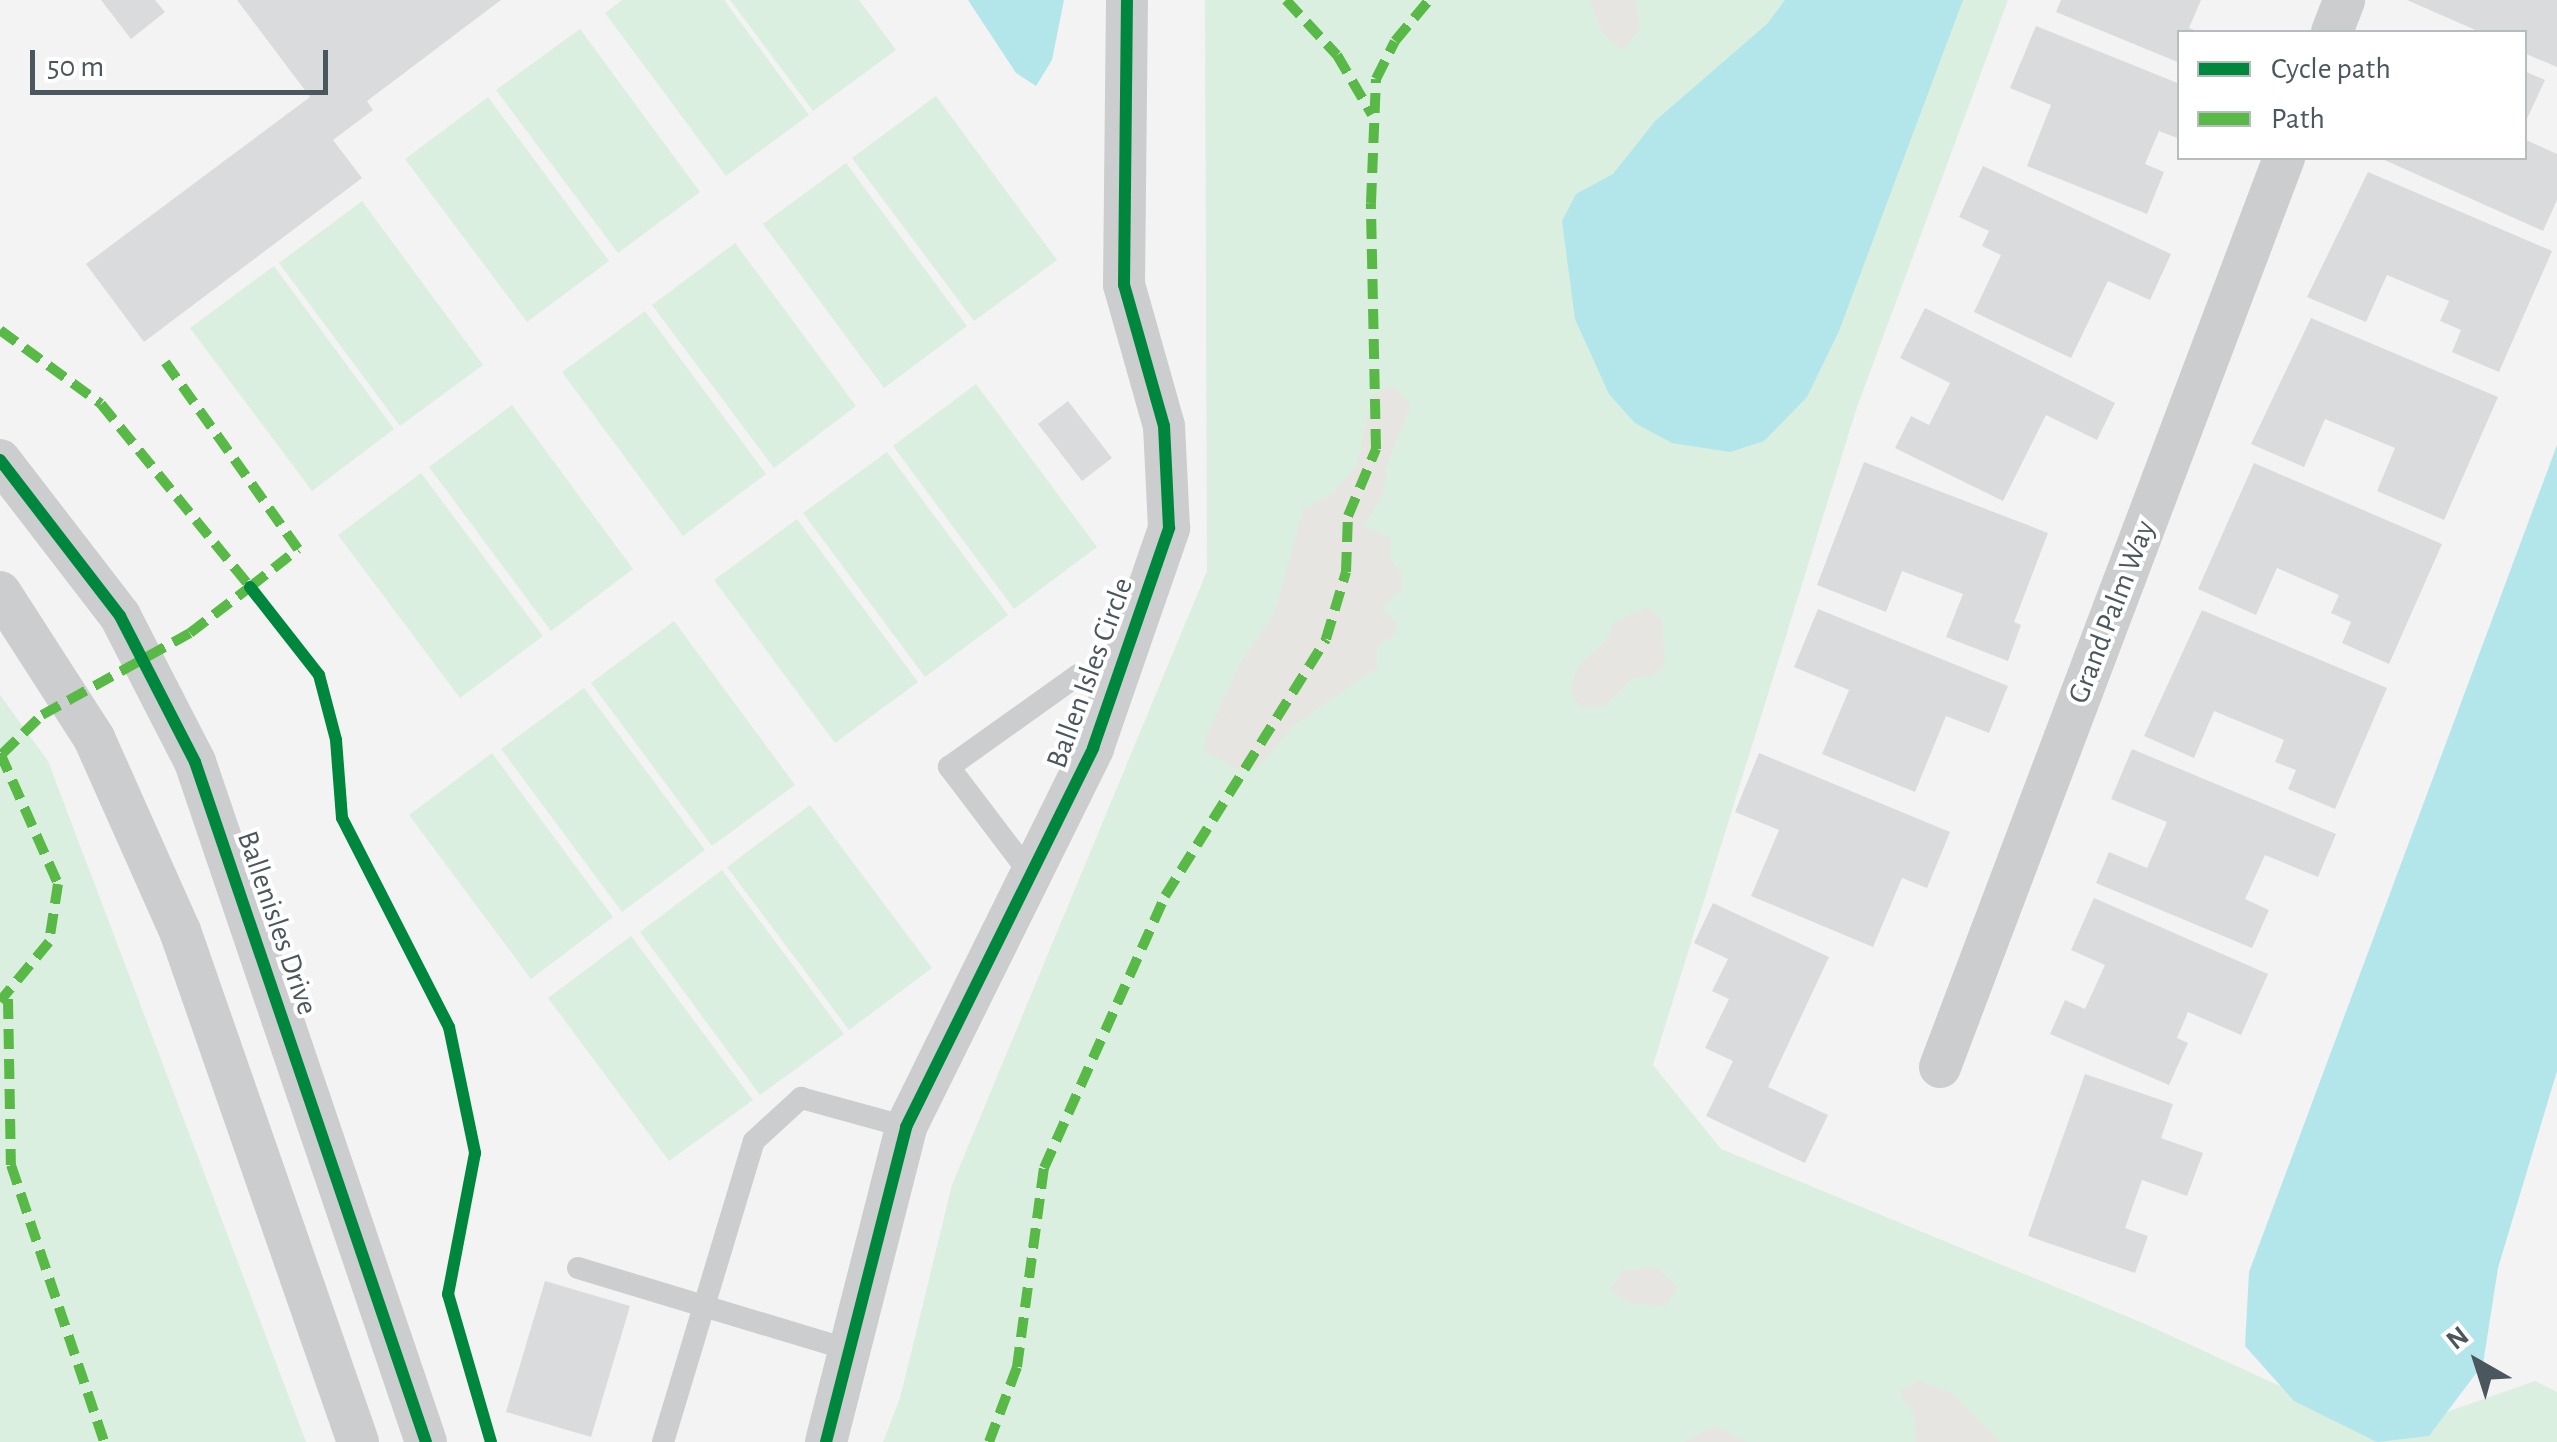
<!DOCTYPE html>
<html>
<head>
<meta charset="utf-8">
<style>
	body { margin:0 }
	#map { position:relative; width:2557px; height:1442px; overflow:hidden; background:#f3f3f3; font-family:"Alegreya Sans",sans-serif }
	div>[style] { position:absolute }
	.green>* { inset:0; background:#daefdf }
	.sand>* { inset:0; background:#e7e5e1 }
	.water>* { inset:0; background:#b2e6ea }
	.building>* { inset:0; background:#dadbdc }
	.service>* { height:22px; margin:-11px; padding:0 11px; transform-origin:11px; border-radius:11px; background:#cbcdce }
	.minor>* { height:42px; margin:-21px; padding:0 21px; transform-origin:21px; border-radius:21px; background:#cbcdce }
	.quiet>* { height:10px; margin-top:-5px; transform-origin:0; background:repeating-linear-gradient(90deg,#58b947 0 20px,transparent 0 30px) }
	.cycleway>* { height:12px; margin:-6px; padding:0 6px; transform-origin:6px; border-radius:6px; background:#00873e }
	span { translate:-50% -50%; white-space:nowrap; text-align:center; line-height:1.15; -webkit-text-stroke:8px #fff; paint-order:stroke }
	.street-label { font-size:30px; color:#4b575e }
	.legend { position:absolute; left:2177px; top:30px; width:350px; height:130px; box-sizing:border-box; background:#fff; border:2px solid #b7bcbf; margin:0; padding:12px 18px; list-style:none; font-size:30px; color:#4b575e }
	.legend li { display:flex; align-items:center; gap:20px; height:50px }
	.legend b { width:50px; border:2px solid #b7bcbf }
	.north { position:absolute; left:2427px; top:1312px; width:100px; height:100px; -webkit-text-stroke:8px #fff; paint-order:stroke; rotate:321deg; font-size:28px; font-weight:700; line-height:40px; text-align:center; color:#4b575e }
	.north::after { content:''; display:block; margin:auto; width:35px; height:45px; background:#4b575e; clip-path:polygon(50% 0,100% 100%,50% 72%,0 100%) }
	.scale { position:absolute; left:30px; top:50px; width:298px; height:45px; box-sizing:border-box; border:5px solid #4b575e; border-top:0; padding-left:12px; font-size:30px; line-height:35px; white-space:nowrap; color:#4b575e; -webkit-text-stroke:8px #fff; paint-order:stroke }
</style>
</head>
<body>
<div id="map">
	<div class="green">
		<div style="clip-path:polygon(622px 0,724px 0,809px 115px,726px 176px,605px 13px)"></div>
		<div style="clip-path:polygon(730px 0,859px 0,896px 50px,813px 111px)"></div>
		<div style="clip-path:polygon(1205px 0,2008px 0,1857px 407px,1653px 1065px,1721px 1149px,2143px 1323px,2384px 1434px,2535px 1381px,2557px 1392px,2557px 1442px,883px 1442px,900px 1398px,952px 1185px,1207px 571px)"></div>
		<div style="clip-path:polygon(580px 29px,700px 192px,618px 253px,496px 90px)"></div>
		<div style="clip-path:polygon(936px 96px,1057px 260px,974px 321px,852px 158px)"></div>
		<div style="clip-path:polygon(488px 97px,609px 261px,527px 322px,405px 159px)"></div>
		<div style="clip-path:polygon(846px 163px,967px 326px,884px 388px,763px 224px)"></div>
		<div style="clip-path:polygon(362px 201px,483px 365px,400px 426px,279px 263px)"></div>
		<div style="clip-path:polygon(735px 243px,856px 406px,774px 468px,652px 305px)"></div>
		<div style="clip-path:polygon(274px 266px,394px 429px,312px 491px,190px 328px)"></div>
		<div style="clip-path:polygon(645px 311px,766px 474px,683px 536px,562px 372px)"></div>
		<div style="clip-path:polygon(976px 384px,1097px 547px,1014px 609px,893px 446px)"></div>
		<div style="clip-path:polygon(512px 405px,633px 569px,551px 631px,429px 467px)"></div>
		<div style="clip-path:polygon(887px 452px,1008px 615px,925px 677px,803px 513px)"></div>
		<div style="clip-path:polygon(421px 473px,543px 636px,460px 698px,338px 535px)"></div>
		<div style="clip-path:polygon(797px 519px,918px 682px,835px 743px,714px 580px)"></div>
		<div style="clip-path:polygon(674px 621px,795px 785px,712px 846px,591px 683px)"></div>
		<div style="clip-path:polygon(584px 688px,705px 850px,622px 912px,501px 749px)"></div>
		<div style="clip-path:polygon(0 695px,48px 761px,306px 1442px,0 1442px)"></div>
		<div style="clip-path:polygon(492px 753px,613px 917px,531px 979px,409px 815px)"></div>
		<div style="clip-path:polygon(810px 805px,932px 968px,849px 1030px,727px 867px)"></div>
		<div style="clip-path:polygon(722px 870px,844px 1034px,760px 1095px,640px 932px)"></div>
		<div style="clip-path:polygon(631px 936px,753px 1100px,669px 1161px,548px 998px)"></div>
	</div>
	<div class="sand">
		<div style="clip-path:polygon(1590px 0,1636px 0,1640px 28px,1623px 50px,1603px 34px)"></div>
		<div style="clip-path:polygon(1392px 386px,1411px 405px,1388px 462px,1383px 494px,1364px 526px,1391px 538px,1390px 558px,1402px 574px,1402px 588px,1382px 608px,1396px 622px,1395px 634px,1377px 646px,1377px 667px,1293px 726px,1257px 768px,1239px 770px,1204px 751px,1207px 735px,1239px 665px,1274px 614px,1303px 510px,1334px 492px,1357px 465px,1372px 394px)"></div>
		<div style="clip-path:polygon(1647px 607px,1662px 620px,1665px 665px,1653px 676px,1633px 678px,1604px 707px,1579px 707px,1571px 691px,1576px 669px,1606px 640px,1613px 623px)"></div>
		<div style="clip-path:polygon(1656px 1267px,1678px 1287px,1665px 1306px,1631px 1303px,1610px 1290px,1622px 1271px)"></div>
		<div style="clip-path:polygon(1920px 1381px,1952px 1394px,2000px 1442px,1916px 1442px,1914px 1413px,1898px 1392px)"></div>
		<div style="clip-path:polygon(1717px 1427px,1747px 1442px,1684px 1442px,1710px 1428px)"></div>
	</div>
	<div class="water">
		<div style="clip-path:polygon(968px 0,1064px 0,1052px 60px,1036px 86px,1016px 73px)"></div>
		<div style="clip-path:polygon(1785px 0,1963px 0,1839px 331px,1807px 397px,1764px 441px,1730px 452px,1672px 443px,1635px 423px,1609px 394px,1575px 319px,1562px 221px,1576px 194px,1613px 174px,1655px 121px,1767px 24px)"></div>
		<div style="clip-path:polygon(2557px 445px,2557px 1071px,2498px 1268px,2483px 1364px,2429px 1436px,2377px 1442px,2294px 1401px,2245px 1346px,2249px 1272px)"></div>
	</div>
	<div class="building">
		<div style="clip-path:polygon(101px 0,155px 0,165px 12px,131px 39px)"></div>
		<div style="clip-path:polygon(237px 0,501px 0,367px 101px,373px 110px,333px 140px,362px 178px,144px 342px,86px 264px,310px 97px)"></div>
		<div style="clip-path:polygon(2061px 0,2201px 0,2189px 28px,2200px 32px,2180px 32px,2180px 63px,2056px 12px)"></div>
		<div style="clip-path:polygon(2407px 0,2557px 0,2557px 67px,2524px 53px,2524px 32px,2480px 32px)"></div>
		<div style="clip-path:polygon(2036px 26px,2180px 84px,2180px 139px,2159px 131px,2145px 164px,2164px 172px,2147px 214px,2027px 166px,2051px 105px,2010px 88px)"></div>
		<div style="clip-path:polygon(2524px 71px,2545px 80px,2524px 125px)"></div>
		<div style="clip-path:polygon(2524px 139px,2557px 154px,2557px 200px,2543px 231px,2380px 158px,2524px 158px)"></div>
		<div style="clip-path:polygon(1983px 166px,2171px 254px,2150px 300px,2108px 281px,2071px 358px,1974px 312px,2001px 255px,1982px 246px,1989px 231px,1959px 217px)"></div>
		<div style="clip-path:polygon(2368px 172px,2552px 251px,2499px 372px,2452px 352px,2461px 330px,2440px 321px,2449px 301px,2387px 275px,2366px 322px,2307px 297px)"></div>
		<div style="clip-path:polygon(1925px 308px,2115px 403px,2097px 440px,2046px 415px,2003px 501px,1895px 448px,1911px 416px,1929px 425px,1950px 383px,1900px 358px)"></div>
		<div style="clip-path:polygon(2311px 318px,2498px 397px,2444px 520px,2377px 491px,2395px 448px,2325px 419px,2304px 467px,2251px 444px)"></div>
		<div style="clip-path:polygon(1068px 401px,1112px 458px,1082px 481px,1038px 424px)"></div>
		<div style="clip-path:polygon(1864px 462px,2048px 533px,2014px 622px,2021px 625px,2008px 661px,1946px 637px,1963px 594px,1902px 571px,1886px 612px,1817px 585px)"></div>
		<div style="clip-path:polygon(2254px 463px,2442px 544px,2389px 664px,2342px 643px,2351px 622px,2331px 613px,2339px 595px,2277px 568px,2256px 615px,2198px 589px)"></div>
		<div style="clip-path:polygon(1818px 609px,2008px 686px,1989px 733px,1946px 716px,1915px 792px,1822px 754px,1849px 690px,1794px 667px)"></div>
		<div style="clip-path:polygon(2202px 610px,2387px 688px,2335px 809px,2288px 789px,2296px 770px,2275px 762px,2284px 740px,2214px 711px,2194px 758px,2144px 736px)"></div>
		<div style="clip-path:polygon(2132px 749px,2336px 834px,2318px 877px,2265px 855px,2245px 899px,2269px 910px,2252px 948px,2096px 883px,2109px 852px,2147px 868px,2167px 822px,2111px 799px)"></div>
		<div style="clip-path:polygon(1759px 753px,1950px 832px,1927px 888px,1902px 878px,1873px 947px,1751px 896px,1779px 830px,1735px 812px)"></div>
		<div style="clip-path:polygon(2094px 898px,2268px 974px,2241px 1035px,2188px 1012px,2177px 1038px,2188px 1043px,2169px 1085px,2050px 1034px,2065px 1000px,2085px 1009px,2105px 965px,2071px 950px)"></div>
		<div style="clip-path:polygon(1713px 903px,1829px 957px,1768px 1087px,1828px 1115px,1805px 1163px,1706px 1116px,1733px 1061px,1705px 1048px,1729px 999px,1712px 991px,1728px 959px,1694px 943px)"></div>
		<div style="clip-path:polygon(2085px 1074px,2173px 1104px,2161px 1138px,2203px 1153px,2187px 1196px,2142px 1180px,2125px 1228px,2148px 1236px,2135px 1273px,2028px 1236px)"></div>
		<div style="clip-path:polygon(545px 1281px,630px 1306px,591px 1437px,506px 1412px)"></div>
	</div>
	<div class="service">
		<div style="left:1031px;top:875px;width:136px;rotate:-127.2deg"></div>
		<div style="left:949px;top:767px;width:158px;rotate:-35.5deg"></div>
		<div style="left:1078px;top:675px;width:39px;rotate:21deg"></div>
		<div style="left:578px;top:1268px;width:284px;rotate:16.8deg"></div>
		<div style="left:663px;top:1442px;width:314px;rotate:-73.2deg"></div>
		<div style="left:754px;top:1141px;width:64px;rotate:-42.5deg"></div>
		<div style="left:801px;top:1098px;width:109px;rotate:15.4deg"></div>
	</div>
	<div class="minor">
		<div style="left:2332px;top:32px;width:34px;rotate:-69deg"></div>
		<div style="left:0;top:460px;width:197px;rotate:52.4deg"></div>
		<div style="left:120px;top:616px;width:164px;rotate:62.8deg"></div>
		<div style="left:195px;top:762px;width:718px;rotate:71.24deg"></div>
		<div style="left:0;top:592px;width:174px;rotate:57.2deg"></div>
		<div style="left:94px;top:738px;width:211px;rotate:66deg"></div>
		<div style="left:180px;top:931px;width:541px;rotate:70.79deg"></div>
		<div style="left:1940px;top:1067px;width:972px;rotate:-69.27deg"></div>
		<div style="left:826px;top:1442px;width:325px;rotate:-75.7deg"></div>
		<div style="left:906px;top:1127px;width:423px;rotate:-63.7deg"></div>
		<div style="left:1093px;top:748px;width:233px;rotate:-70.9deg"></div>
		<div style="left:1169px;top:528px;width:102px;rotate:-92.8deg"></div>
		<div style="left:1164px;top:426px;width:147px;rotate:-105.8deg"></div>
		<div style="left:1124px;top:285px;width:285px;rotate:-89.4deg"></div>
	</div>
	<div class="quiet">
		<div style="left:1286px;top:0;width:75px;rotate:47.2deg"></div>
		<div style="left:1337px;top:55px;width:69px;rotate:59.7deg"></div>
		<div style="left:0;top:330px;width:125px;rotate:36.2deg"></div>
		<div style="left:101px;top:404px;width:236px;rotate:50.8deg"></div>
		<div style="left:250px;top:587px;width:61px;rotate:-38.4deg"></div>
		<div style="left:298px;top:549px;width:229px;rotate:-125.4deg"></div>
		<div style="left:0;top:753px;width:143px;rotate:66.1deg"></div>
		<div style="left:58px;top:884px;width:59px;rotate:98.8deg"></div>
		<div style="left:49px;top:942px;width:77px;rotate:129.7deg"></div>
		<div style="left:2px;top:754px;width:56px;rotate:-44.3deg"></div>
		<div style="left:42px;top:715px;width:169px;rotate:-29deg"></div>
		<div style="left:190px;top:633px;width:76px;rotate:-37.5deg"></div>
		<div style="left:8px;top:999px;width:166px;rotate:89deg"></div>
		<div style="left:11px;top:1165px;width:292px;rotate:71.4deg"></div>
		<div style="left:989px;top:1442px;width:80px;rotate:-69.5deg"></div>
		<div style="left:1017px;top:1367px;width:201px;rotate:-82.3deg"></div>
		<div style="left:1044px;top:1168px;width:298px;rotate:-66deg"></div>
		<div style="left:1165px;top:896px;width:303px;rotate:-57.9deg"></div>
		<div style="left:1326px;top:639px;width:70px;rotate:-73.4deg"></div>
		<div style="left:1346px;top:572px;width:56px;rotate:-88deg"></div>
		<div style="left:1348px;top:516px;width:73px;rotate:-67.3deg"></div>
		<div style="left:1376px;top:449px;width:246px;rotate:-91.2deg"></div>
		<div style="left:1371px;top:203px;width:124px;rotate:-87.7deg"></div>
		<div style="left:1376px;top:79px;width:42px;rotate:-63.4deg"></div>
		<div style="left:1395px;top:41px;width:53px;rotate:-50.3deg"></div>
	</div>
	<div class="cycleway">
		<div style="left:0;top:460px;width:197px;rotate:52.4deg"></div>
		<div style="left:120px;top:616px;width:164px;rotate:62.8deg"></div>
		<div style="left:195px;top:762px;width:718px;rotate:71.24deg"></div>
		<div style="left:250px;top:587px;width:112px;rotate:51.9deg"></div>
		<div style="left:319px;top:675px;width:67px;rotate:75.3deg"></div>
		<div style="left:336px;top:740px;width:78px;rotate:85.6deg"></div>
		<div style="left:342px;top:818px;width:235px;rotate:62.9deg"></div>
		<div style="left:449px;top:1027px;width:129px;rotate:78.3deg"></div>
		<div style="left:475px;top:1153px;width:144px;rotate:100.8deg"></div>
		<div style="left:448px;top:1294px;width:154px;rotate:73.8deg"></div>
		<div style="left:826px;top:1442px;width:325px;rotate:-75.7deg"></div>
		<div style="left:906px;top:1127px;width:423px;rotate:-63.7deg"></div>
		<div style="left:1093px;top:748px;width:233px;rotate:-70.9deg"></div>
		<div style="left:1169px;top:528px;width:102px;rotate:-92.8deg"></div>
		<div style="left:1164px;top:426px;width:147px;rotate:-105.8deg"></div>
		<div style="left:1124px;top:285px;width:285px;rotate:-89.4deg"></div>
	</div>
	<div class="street-label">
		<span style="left:2112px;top:612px;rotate:-69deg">Grand Palm Way</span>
		<span style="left:1090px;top:673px;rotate:-70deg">Ballen Isles Circle</span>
		<span style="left:277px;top:923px;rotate:71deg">Ballenisles Drive</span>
	</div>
	<ul class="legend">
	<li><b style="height:12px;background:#00873e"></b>Cycle path</li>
	<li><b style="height:12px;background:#58b947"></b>Path</li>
	</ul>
	<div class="north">N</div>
	<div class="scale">50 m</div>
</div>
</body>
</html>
